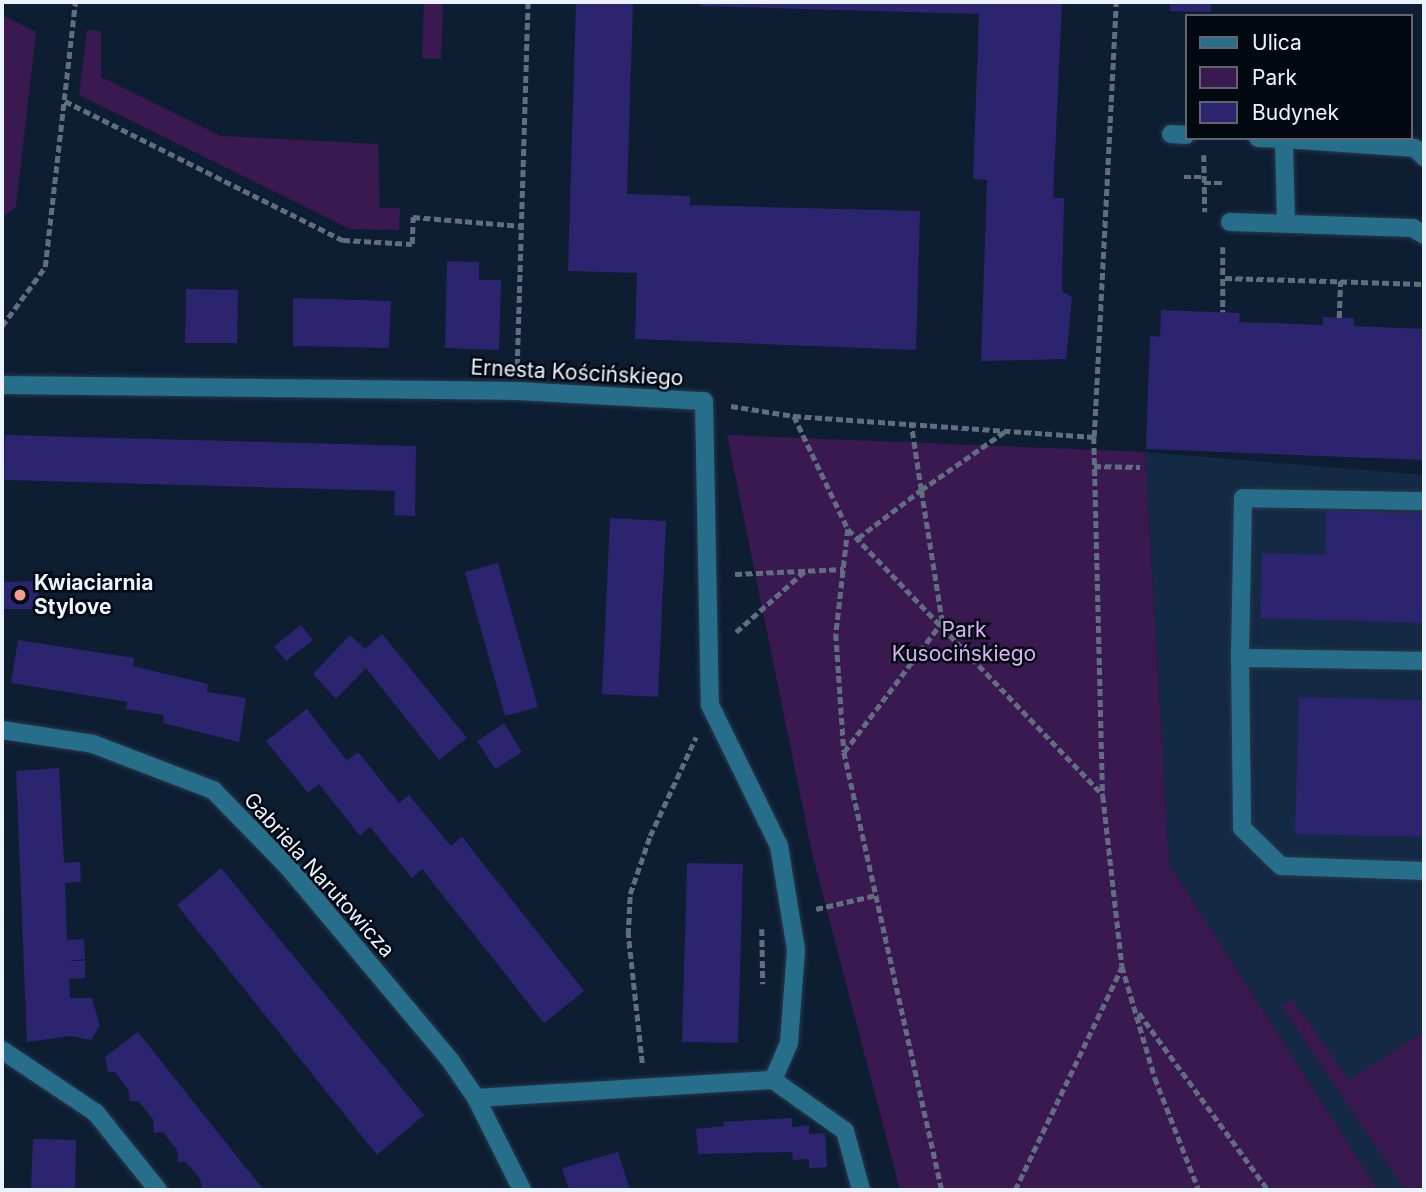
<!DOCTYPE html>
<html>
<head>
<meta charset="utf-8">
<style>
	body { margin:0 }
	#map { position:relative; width:1426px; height:1192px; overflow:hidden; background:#0d1e33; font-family:Inter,sans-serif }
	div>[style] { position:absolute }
	.built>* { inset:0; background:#142943 }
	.green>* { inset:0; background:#3a1950 }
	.building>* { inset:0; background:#2c246e }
	.path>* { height:4.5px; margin-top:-2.25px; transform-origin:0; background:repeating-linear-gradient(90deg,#606e7f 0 7px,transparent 0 10.5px) }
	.roads { filter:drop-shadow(0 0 2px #28384b) drop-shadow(0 0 2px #28384b) }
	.lane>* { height:18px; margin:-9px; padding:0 9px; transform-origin:9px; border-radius:9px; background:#266e89 }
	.street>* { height:18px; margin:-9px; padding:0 9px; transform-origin:9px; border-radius:9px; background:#266e89 }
	.dots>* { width:19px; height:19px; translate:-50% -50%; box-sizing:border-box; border:4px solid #030811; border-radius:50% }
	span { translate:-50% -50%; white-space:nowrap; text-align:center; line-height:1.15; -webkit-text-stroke:5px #030811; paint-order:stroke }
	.street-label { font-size:21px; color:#eaf3ff }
	.poi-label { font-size:21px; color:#eaf3ff; font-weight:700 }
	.left { translate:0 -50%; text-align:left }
	.park-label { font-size:21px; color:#d5b4f1 }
	.frame { position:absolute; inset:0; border:4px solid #eaf3ff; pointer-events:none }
	.legend { position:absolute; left:1185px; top:14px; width:228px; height:126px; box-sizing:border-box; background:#030811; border:2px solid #5f6670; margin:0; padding:9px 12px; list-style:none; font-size:21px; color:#eaf3ff }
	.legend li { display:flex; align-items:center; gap:14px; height:35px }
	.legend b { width:35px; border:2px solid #5f6670 }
</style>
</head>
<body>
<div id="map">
	<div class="built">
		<div style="clip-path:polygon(1145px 452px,1424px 475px,1424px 1190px,1378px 1190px,1169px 864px)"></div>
	</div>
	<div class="green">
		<div style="clip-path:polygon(424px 2px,443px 2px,441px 59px,422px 58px)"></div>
		<div style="clip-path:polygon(2px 15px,36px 32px,16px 207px,2px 218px)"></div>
		<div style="clip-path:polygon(87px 30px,101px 31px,101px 77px,221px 136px,378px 144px,380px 208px,400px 208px,399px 230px,350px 229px,79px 95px)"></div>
		<div style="clip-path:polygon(727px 435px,1145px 452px,1169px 864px,1378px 1190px,900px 1190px,812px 853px)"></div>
		<div style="clip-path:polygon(1292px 999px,1349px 1080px,1424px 1032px,1424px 1190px,1405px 1190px,1282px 1007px)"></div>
	</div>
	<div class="building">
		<div style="clip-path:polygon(576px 2px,633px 2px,627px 194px,690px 196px,690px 205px,920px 211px,916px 350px,635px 339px,637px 273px,568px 271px)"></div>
		<div style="clip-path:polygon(700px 2px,1062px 2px,1053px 198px,1064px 198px,1062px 291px,1072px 297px,1066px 359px,981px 361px,987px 180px,973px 179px,979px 14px,700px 6px)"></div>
		<div style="clip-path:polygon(1170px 2px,1211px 2px,1211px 12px,1170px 11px)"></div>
		<div style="clip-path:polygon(447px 261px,479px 262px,479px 280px,501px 280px,499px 350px,445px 348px)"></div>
		<div style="clip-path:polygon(186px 289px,238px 290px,237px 343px,185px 343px)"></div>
		<div style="clip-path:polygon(293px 298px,391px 301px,389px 348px,293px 346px)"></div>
		<div style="clip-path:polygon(1161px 310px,1240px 313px,1239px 322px,1323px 325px,1323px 317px,1354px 318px,1354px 326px,1424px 329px,1424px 460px,1146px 449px,1150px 336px,1160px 337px)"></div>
		<div style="clip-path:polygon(5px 435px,416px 446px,415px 516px,394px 515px,395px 491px,4px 480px)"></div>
		<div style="clip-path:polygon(1326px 510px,1424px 513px,1424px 623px,1260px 618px,1262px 553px,1325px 555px)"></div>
		<div style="clip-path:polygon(610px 518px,666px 521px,658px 697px,602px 694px)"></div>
		<div style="clip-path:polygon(498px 563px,538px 707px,505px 716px,465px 572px)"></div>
		<div style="clip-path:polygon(39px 581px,38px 609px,2px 609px,2px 582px)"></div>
		<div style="clip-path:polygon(301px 625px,313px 640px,286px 661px,274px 646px)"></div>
		<div style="clip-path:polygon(382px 634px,467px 738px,439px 760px,366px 668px,336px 699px,313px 674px,350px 635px,365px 649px)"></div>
		<div style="clip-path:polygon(18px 640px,134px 658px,133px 666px,208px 684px,207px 692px,246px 698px,239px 742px,163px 723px,164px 715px,126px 709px,127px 702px,11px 683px)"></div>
		<div style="clip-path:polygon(1299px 697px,1424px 700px,1424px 837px,1295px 834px)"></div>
		<div style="clip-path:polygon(307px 709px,347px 761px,358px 752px,399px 803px,409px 795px,451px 846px,462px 837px,584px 991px,544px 1023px,422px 869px,412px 878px,370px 827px,360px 836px,319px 784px,308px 793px,266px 741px)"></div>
		<div style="clip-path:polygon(504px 723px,522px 752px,495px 769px,477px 741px)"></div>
		<div style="clip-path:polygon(59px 768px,64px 863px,80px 862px,81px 882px,65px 883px,67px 940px,84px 939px,85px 959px,68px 961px,85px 961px,85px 978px,69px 979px,70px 998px,92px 998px,100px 1026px,91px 1040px,71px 1036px,27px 1042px,16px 771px)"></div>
		<div style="clip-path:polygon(687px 863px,743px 864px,738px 1043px,682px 1042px)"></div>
		<div style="clip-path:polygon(221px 868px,424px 1115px,377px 1155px,177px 905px)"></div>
		<div style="clip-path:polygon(138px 1032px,234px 1153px,264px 1190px,202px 1190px,200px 1179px,186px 1162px,178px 1162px,177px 1150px,163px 1132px,154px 1133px,153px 1119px,138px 1101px,130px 1101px,128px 1089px,115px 1072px,108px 1072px,105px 1057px)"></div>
		<div style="clip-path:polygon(792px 1118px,792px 1127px,809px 1125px,809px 1134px,825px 1133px,827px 1167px,809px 1168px,809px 1159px,793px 1160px,792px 1152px,698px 1154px,696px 1129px,724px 1126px,723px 1122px)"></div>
		<div style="clip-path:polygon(33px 1139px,76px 1140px,75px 1190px,31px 1190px)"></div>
		<div style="clip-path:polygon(618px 1152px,630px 1190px,569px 1190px,562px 1168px)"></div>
	</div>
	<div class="path">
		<div style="left:65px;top:101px;width:311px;rotate:26.6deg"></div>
		<div style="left:343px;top:240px;width:69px;rotate:3.3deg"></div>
		<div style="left:412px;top:244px;width:27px;rotate:-88deg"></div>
		<div style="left:413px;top:217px;width:109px;rotate:4.7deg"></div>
		<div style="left:1204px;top:155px;width:57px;rotate:89deg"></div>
		<div style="left:1184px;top:177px;width:20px"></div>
		<div style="left:1204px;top:183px;width:19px"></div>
		<div style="left:1223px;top:247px;width:65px;rotate:90deg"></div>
		<div style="left:1225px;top:278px;width:199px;rotate:1.7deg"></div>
		<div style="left:1339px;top:318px;width:37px;rotate:-88deg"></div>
		<div style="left:2px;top:326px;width:73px;rotate:-53.9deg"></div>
		<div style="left:45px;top:267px;width:267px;rotate:-83.5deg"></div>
		<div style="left:517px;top:366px;width:364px;rotate:-88.3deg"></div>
		<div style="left:731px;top:406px;width:64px;rotate:9deg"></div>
		<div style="left:794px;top:416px;width:301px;rotate:4deg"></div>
		<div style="left:1094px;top:437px;width:436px;rotate:-87.1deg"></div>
		<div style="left:794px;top:416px;width:125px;rotate:64.5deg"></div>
		<div style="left:848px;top:529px;width:106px;rotate:96.5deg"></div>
		<div style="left:836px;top:634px;width:118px;rotate:86.1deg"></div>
		<div style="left:844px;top:752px;width:449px;rotate:77.4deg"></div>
		<div style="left:1094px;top:437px;width:359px;rotate:88.6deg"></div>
		<div style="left:1103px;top:796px;width:171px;rotate:83.6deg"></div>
		<div style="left:1122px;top:966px;width:117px;rotate:73.6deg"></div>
		<div style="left:1155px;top:1078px;width:120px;rotate:68.6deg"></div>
		<div style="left:1094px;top:466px;width:46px;rotate:1.2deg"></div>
		<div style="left:848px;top:529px;width:368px;rotate:46.2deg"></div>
		<div style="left:858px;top:538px;width:79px;rotate:-37.3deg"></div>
		<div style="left:921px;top:490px;width:67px;rotate:-98.6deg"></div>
		<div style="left:735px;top:574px;width:109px;rotate:-2.6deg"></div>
		<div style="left:736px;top:632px;width:92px;rotate:-41.5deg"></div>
		<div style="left:844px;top:752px;width:163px;rotate:-53deg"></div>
		<div style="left:942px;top:622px;width:134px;rotate:-99deg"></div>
		<div style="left:921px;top:490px;width:101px;rotate:-34.9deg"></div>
		<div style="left:816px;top:909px;width:62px;rotate:-13.1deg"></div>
		<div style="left:762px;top:929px;width:55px;rotate:89deg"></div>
		<div style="left:1139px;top:1013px;width:219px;rotate:53.9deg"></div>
		<div style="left:642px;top:1063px;width:129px;rotate:-96.2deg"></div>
		<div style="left:628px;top:935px;width:41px;rotate:-87.2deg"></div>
		<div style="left:630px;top:894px;width:61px;rotate:-71deg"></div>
		<div style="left:650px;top:836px;width:109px;rotate:-65.1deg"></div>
		<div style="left:1015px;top:1190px;width:247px;rotate:-64.4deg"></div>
	</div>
	<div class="roads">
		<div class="lane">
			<div style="left:1171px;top:134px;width:15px;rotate:4deg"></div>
			<div style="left:1258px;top:138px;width:26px;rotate:2deg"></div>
			<div style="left:1230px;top:222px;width:183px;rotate:1.9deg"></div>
			<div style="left:1413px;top:228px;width:13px;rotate:32deg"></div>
			<div style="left:1286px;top:223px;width:84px;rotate:-91.4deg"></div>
			<div style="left:1284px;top:139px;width:131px;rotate:3.9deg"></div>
			<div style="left:1415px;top:148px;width:13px;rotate:45deg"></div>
			<div style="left:1424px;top:501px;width:181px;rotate:-179.1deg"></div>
			<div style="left:1243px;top:498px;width:160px;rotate:91.1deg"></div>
			<div style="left:1240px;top:658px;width:170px;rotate:89.3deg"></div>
			<div style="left:1242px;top:828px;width:54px;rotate:44.3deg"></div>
			<div style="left:1281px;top:866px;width:143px;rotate:2deg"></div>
			<div style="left:1240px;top:658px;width:184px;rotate:0.9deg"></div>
		</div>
		<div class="street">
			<div style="left:2px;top:385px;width:515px;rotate:0.67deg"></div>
			<div style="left:517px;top:391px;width:187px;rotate:3.1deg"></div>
			<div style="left:704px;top:401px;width:304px;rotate:88.9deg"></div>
			<div style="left:710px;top:705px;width:157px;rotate:63.9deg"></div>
			<div style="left:779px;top:846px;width:105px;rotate:80.7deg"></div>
			<div style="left:796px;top:950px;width:93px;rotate:94.3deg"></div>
			<div style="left:789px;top:1043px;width:40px;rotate:113.4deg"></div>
			<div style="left:2px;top:730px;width:92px;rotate:8.7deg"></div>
			<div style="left:93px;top:744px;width:129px;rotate:21deg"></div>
			<div style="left:213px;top:790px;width:109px;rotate:45.7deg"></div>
			<div style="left:289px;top:868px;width:251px;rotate:50deg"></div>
			<div style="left:450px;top:1060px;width:46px;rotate:55.6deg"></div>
			<div style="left:476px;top:1098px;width:103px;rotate:63.4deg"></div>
			<div style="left:2px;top:1050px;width:113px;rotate:33.8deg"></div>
			<div style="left:96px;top:1113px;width:99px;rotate:51.2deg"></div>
			<div style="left:476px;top:1098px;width:298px;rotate:-3.5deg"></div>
			<div style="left:773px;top:1080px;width:88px;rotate:35.3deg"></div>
			<div style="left:845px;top:1131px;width:61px;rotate:74.8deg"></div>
		</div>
	</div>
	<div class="dots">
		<div style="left:20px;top:595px;background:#f59d8d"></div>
	</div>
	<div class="street-label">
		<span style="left:577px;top:373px;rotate:3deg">Ernesta Kościńskiego</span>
		<span style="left:319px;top:875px;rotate:48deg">Gabriela Narutowicza</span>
	</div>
	<div class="poi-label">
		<span class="left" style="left:34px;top:595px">Kwiaciarnia<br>Stylove</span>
	</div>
	<div class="park-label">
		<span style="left:964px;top:642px">Park<br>Kusocińskiego</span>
	</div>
	<div class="frame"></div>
	<ul class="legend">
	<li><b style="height:9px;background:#266e89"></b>Ulica</li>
	<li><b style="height:19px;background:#3a1950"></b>Park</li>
	<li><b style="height:19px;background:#2c246e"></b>Budynek</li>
	</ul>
</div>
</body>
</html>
